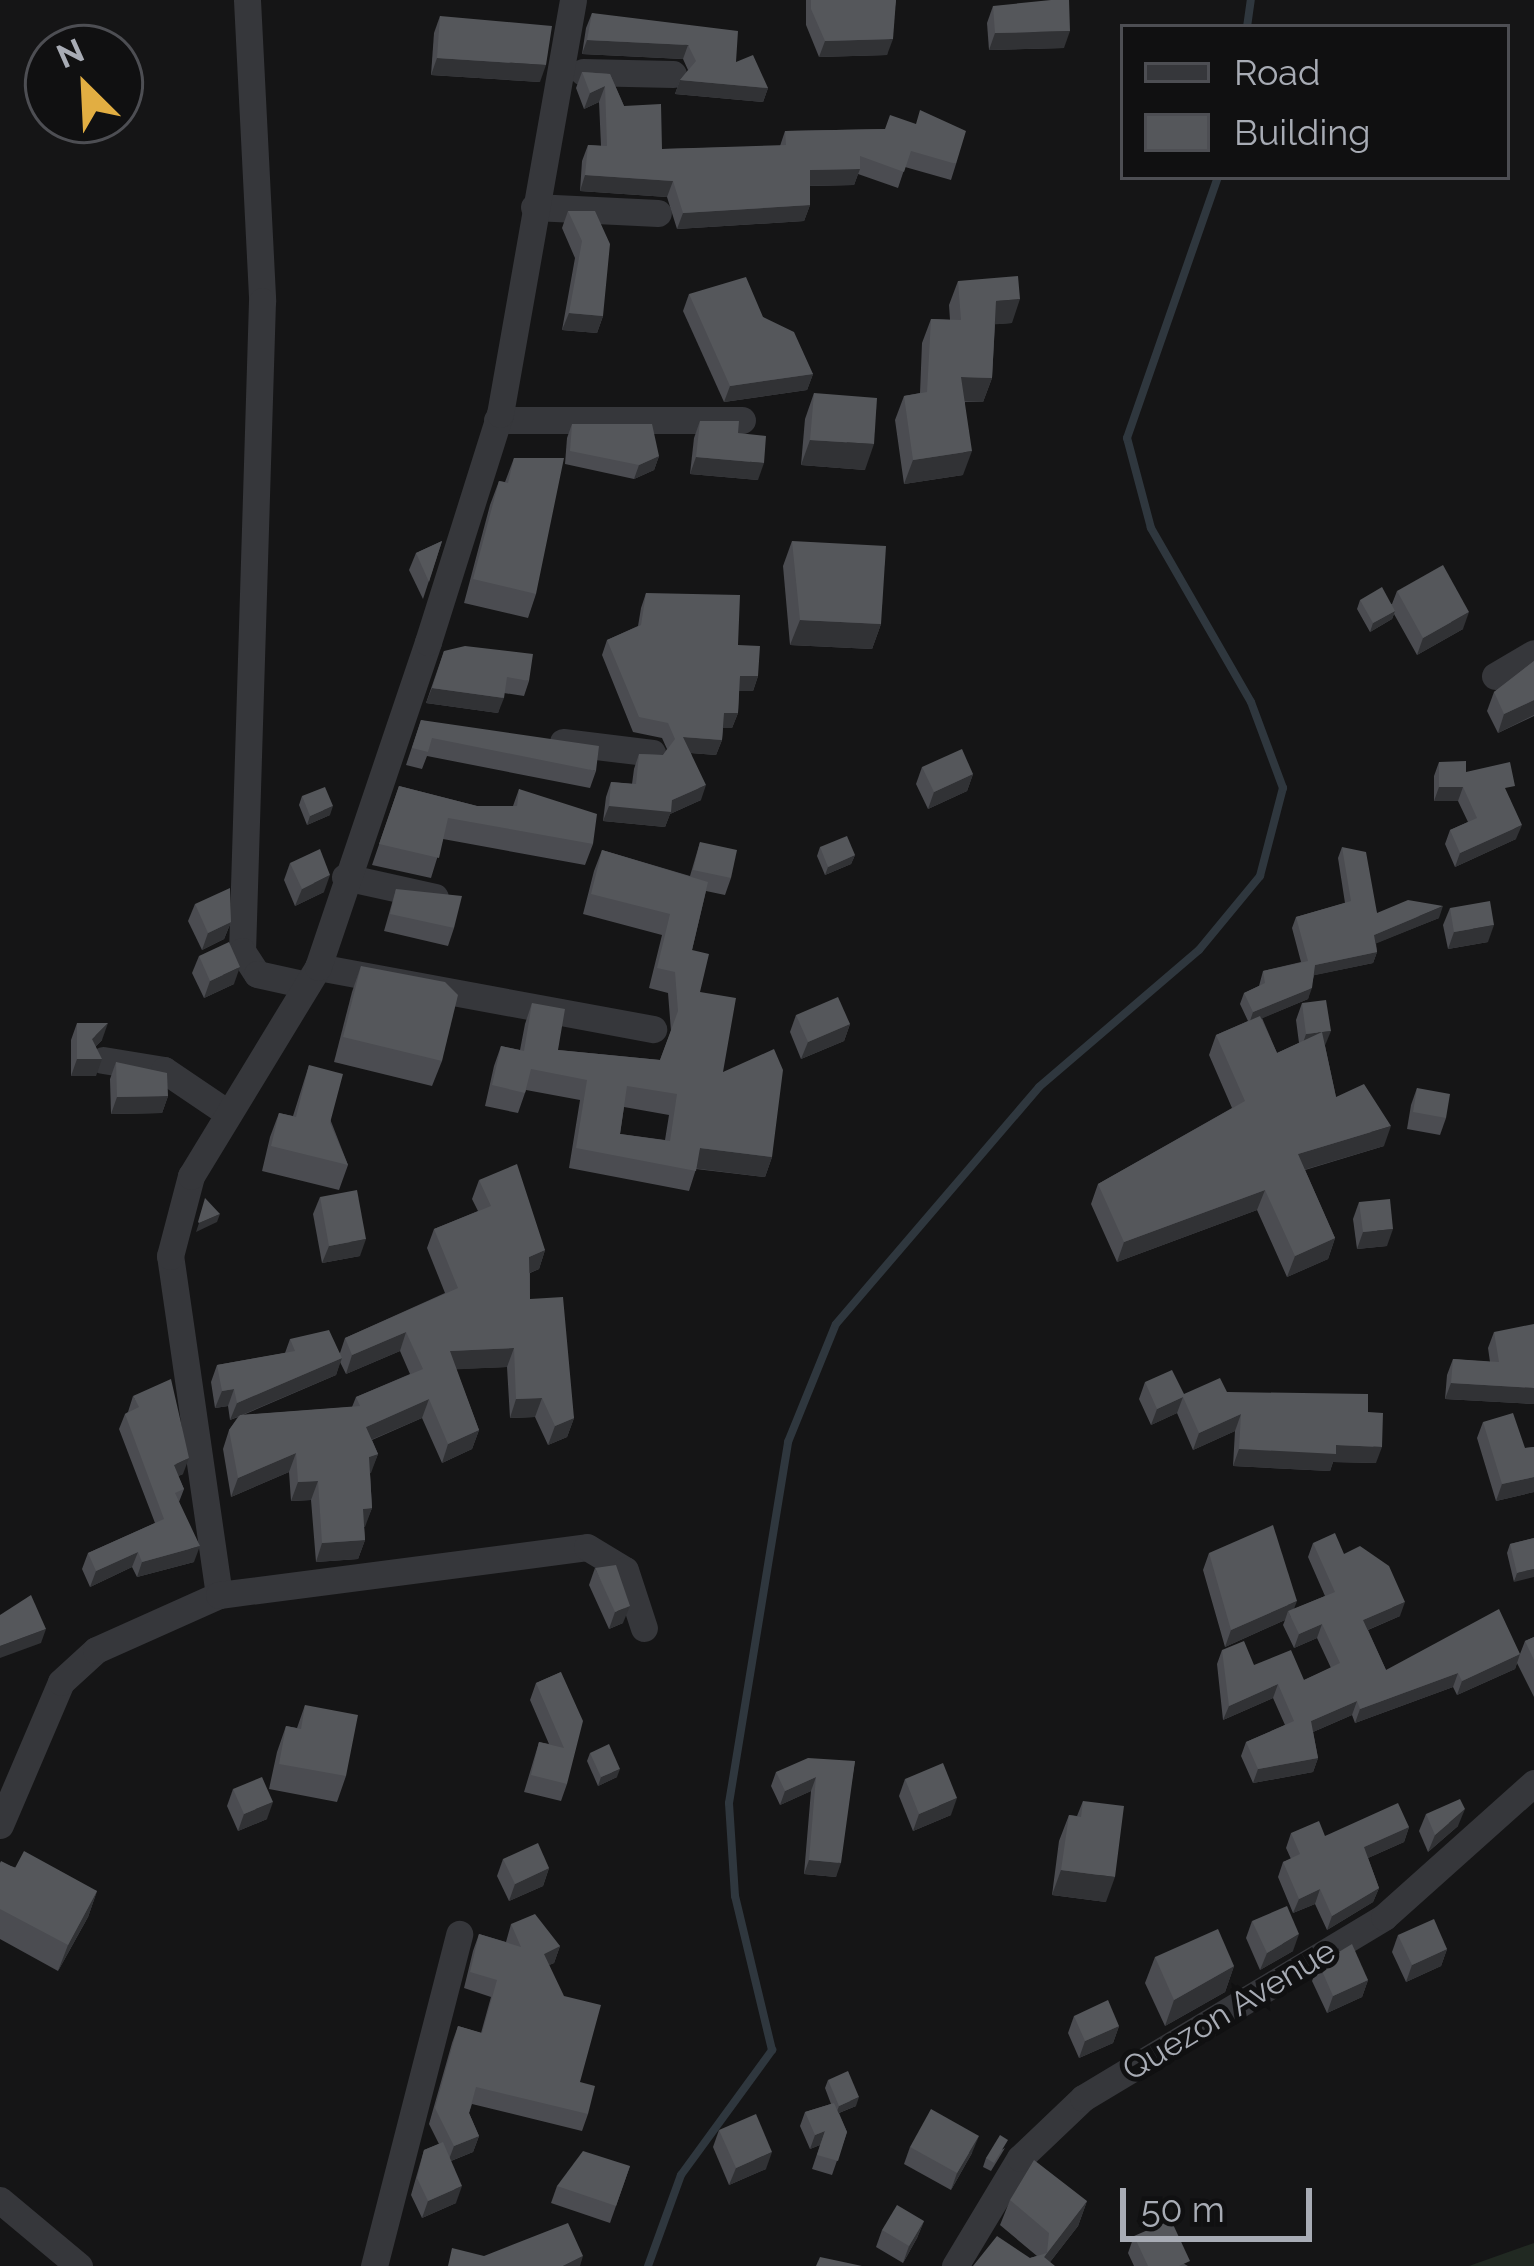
<!DOCTYPE html>
<html>
<head>
<meta charset="utf-8">
<style>
	body { margin:0 }
	#map { position:relative; width:1534px; height:2266px; overflow:hidden; background:#151516; font-family:Raleway,sans-serif }
	div>[style] { position:absolute }
	.green>* { inset:0; background:#212922 }
	.stream>* { height:8px; margin:-4px; padding:0 4px; transform-origin:4px; border-radius:4px; background:#2f373e }
	.minor>* { height:27px; margin:-13.5px; padding:0 13.5px; transform-origin:13.5px; border-radius:13.5px; background:#36373b }
	.wall>* { inset:0; background:#4b4c51 }
	.shaded-wall>* { inset:0; background:#313235 }
	.building>* { inset:0; background:#55575b }
	span { translate:-50% -50%; white-space:nowrap; text-align:center; line-height:1.15; -webkit-text-stroke:10px #101011; paint-order:stroke }
	.street-label { font-size:33px; color:#a8acb5 }
	.legend { position:absolute; left:1120px; top:24px; width:390px; height:156px; box-sizing:border-box; background:#101011; border:3px solid #4d4e53; margin:0; padding:15px 21px; list-style:none; font-size:36px; color:#a8acb5 }
	.legend li { display:flex; align-items:center; gap:24px; height:60px }
	.legend b { width:60px; border:3px solid #4d4e53 }
	.north { position:absolute; left:24px; top:24px; width:120px; height:120px; box-sizing:border-box; background:#101011; border:3px solid #4d4e53; border-radius:50%; rotate:336deg; font-size:33px; font-weight:700; line-height:48px; text-align:center; color:#a8acb5 }
	.north::after { content:''; display:block; margin:auto; width:42px; height:54px; background:#e2ae42; clip-path:polygon(50% 0,100% 100%,50% 72%,0 100%) }
	.scale { position:absolute; left:1120px; top:2188px; width:192px; height:54px; box-sizing:border-box; border:6px solid #a8acb5; border-top:0; padding-left:15px; font-size:36px; line-height:42px; white-space:nowrap; color:#a8acb5; -webkit-text-stroke:9px #101011; paint-order:stroke }
</style>
</head>
<body>
<div id="map">
	<div class="green">
		<div style="clip-path:polygon(1534px 2243px,1534px 2266px,1469px 2266px)"></div>
	</div>
	<div class="stream">
		<div style="left:1247px;top:27px;width:27px;rotate:-82deg"></div>
		<div style="left:648px;top:2266px;width:97px;rotate:-70.1deg"></div>
		<div style="left:681px;top:2175px;width:155px;rotate:-53.9deg"></div>
		<div style="left:772px;top:2050px;width:158px;rotate:-103.5deg"></div>
		<div style="left:735px;top:1896px;width:93px;rotate:-93.7deg"></div>
		<div style="left:729px;top:1803px;width:366px;rotate:-80.7deg"></div>
		<div style="left:788px;top:1442px;width:127px;rotate:-67.9deg"></div>
		<div style="left:836px;top:1324px;width:312px;rotate:-49.4deg"></div>
		<div style="left:1039px;top:1087px;width:211px;rotate:-40.6deg"></div>
		<div style="left:1199px;top:950px;width:96px;rotate:-50.5deg"></div>
		<div style="left:1260px;top:876px;width:91px;rotate:-75.4deg"></div>
		<div style="left:1283px;top:788px;width:92px;rotate:-110.4deg"></div>
		<div style="left:1251px;top:702px;width:201px;rotate:-119.9deg"></div>
		<div style="left:1151px;top:528px;width:93px;rotate:-104.9deg"></div>
		<div style="left:1127px;top:438px;width:276px;rotate:-70.8deg"></div>
	</div>
	<div class="minor">
		<div style="left:247px;top:0;width:301px;rotate:87.1deg"></div>
		<div style="left:262px;top:301px;width:650px;rotate:91.76deg"></div>
		<div style="left:242px;top:951px;width:27px;rotate:57deg"></div>
		<div style="left:257px;top:974px;width:51px;rotate:12.4deg"></div>
		<div style="left:583px;top:72px;width:90px;rotate:1.3deg"></div>
		<div style="left:534px;top:207px;width:124px;rotate:2.8deg"></div>
		<div style="left:497px;top:420px;width:245px"></div>
		<div style="left:1495px;top:676px;width:45px;rotate:-30.5deg"></div>
		<div style="left:563px;top:742px;width:90px;rotate:7deg"></div>
		<div style="left:345px;top:877px;width:92px;rotate:12.5deg"></div>
		<div style="left:318px;top:967px;width:341px;rotate:10.5deg"></div>
		<div style="left:103px;top:1060px;width:62px;rotate:9.3deg"></div>
		<div style="left:164px;top:1070px;width:75px;rotate:34.1deg"></div>
		<div style="left:219px;top:1595px;width:343px;rotate:-98.2deg"></div>
		<div style="left:170px;top:1256px;width:83px;rotate:-75.3deg"></div>
		<div style="left:191px;top:1176px;width:245px;rotate:-58.7deg"></div>
		<div style="left:318px;top:967px;width:343px;rotate:-71.3deg"></div>
		<div style="left:428px;top:642px;width:239px;rotate:-72.5deg"></div>
		<div style="left:500px;top:414px;width:420px;rotate:-80deg"></div>
		<div style="left:0;top:1825px;width:155px;rotate:-66.9deg"></div>
		<div style="left:61px;top:1682px;width:47px;rotate:-42.4deg"></div>
		<div style="left:96px;top:1650px;width:135px;rotate:-24.1deg"></div>
		<div style="left:219px;top:1595px;width:371px;rotate:-7.4deg"></div>
		<div style="left:587px;top:1547px;width:44px;rotate:31.2deg"></div>
		<div style="left:625px;top:1570px;width:61px;rotate:71.9deg"></div>
		<div style="left:0;top:2200px;width:103px;rotate:39.9deg"></div>
		<div style="left:374px;top:2266px;width:343px;rotate:-75.6deg"></div>
		<div style="left:955px;top:2266px;width:126px;rotate:-59deg"></div>
		<div style="left:1020px;top:2158px;width:87px;rotate:-43.6deg"></div>
		<div style="left:1083px;top:2098px;width:351px;rotate:-31deg"></div>
		<div style="left:1384px;top:1917px;width:201px;rotate:-41.8deg"></div>
	</div>
	<div class="wall">
		<div style="clip-path:polygon(806px 0,896px 0,887px 55px,819px 57px,806px 25px)"></div>
		<div style="clip-path:polygon(993px 6px,1064px 48px,989px 50px,987px 23px)"></div>
		<div style="clip-path:polygon(592px 13px,736px 62px,768px 88px,763px 102px,675px 94px,680px 80px,688px 70px,683px 59px,582px 54px,586px 28px)"></div>
		<div style="clip-path:polygon(440px 16px,540px 82px,431px 75px,434px 33px)"></div>
		<div style="clip-path:polygon(582px 72px,610px 74px,624px 106px,662px 149px,780px 146px,785px 131px,885px 129px,956px 164px,951px 180px,905px 167px,898px 188px,858px 174px,854px 185px,810px 186px,810px 205px,804px 221px,677px 229px,667px 197px,580px 191px,582px 161px,588px 145px,601px 146px,599px 102px,584px 109px,576px 88px)"></div>
		<div style="clip-path:polygon(568px 211px,595px 211px,603px 316px,597px 333px,562px 330px,575px 258px,562px 228px)"></div>
		<div style="clip-path:polygon(958px 281px,1012px 323px,995px 324px,992px 378px,983px 402px,965px 402px,963px 475px,904px 484px,895px 420px,904px 396px,920px 393px,922px 343px,931px 319px,950px 320px,949px 305px)"></div>
		<div style="clip-path:polygon(689px 294px,763px 317px,813px 374px,807px 390px,724px 402px,683px 311px)"></div>
		<div style="clip-path:polygon(814px 393px,865px 470px,801px 465px,805px 419px)"></div>
		<div style="clip-path:polygon(700px 421px,738px 433px,758px 480px,690px 474px,694px 438px)"></div>
		<div style="clip-path:polygon(572px 424px,659px 456px,654px 470px,634px 479px,565px 464px,567px 438px)"></div>
		<div style="clip-path:polygon(514px 458px,536px 594px,528px 618px,464px 603px,490px 505px,499px 481px,505px 482px)"></div>
		<div style="clip-path:polygon(442px 541px,423px 599px,409px 570px,416px 553px)"></div>
		<div style="clip-path:polygon(792px 541px,881px 624px,872px 649px,790px 645px,783px 566px)"></div>
		<div style="clip-path:polygon(1397px 591px,1463px 629px,1417px 655px,1394px 614px,1392px 619px,1370px 632px,1357px 609px,1360px 600px,1392px 604px)"></div>
		<div style="clip-path:polygon(646px 593px,738px 645px,758px 676px,753px 691px,739px 691px,738px 713px,732px 728px,723px 728px,722px 740px,716px 755px,691px 753px,701px 800px,670px 814px,665px 827px,603px 821px,606px 797px,611px 782px,632px 784px,634px 769px,639px 754px,663px 755px,667px 749px,662px 738px,633px 732px,602px 655px,607px 640px,638px 626px,641px 608px)"></div>
		<div style="clip-path:polygon(444px 651px,529px 681px,524px 696px,504px 693px,498px 713px,426px 703px)"></div>
		<div style="clip-path:polygon(1534px 661px,1534px 716px,1498px 733px,1487px 711px,1494px 692px)"></div>
		<div style="clip-path:polygon(421px 720px,596px 771px,590px 788px,427px 756px,422px 769px,406px 765px)"></div>
		<div style="clip-path:polygon(1439px 762px,1466px 772px,1510px 799px,1516px 839px,1455px 867px,1445px 844px,1450px 830px,1468px 822px,1458px 801px,1434px 801px,1434px 776px)"></div>
		<div style="clip-path:polygon(922px 767px,973px 774px,967px 791px,928px 809px,916px 784px)"></div>
		<div style="clip-path:polygon(399px 786px,477px 806px,513px 806px,519px 789px,593px 844px,585px 865px,443px 839px,431px 878px,372px 865px)"></div>
		<div style="clip-path:polygon(302px 796px,330px 815px,307px 825px,299px 805px)"></div>
		<div style="clip-path:polygon(evenodd,700px 842px,731px 878px,725px 895px,706px 891px,692px 950px,700px 992px,723px 1072px,772px 1157px,765px 1177px,696px 1169px,689px 1191px,569px 1168px,580px 1100px,526px 1090px,518px 1113px,485px 1106px,494px 1066px,501px 1046px,520px 1050px,525px 1024px,532px 1003px,558px 1050px,660px 1060px,671px 1031px,668px 993px,649px 988px,662px 935px,583px 914px,594px 871px,602px 850px,690px 876px,700px 842px,624px 1107px,669px 1115px,665px 1140px,620px 1134px,624px 1107px)"></div>
		<div style="clip-path:polygon(820px 847px,855px 855px,851px 864px,825px 875px,817px 856px)"></div>
		<div style="clip-path:polygon(1342px 847px,1377px 913px,1439px 918px,1376px 943px,1377px 952px,1373px 963px,1314px 975px,1308px 999px,1262px 1018px,1277px 1053px,1299px 1043px,1296px 1020px,1302px 1003px,1325px 1046px,1336px 1097px,1384px 1146px,1305px 1170px,1335px 1238px,1328px 1259px,1287px 1277px,1257px 1210px,1117px 1262px,1091px 1204px,1098px 1184px,1232px 1108px,1209px 1055px,1216px 1035px,1248px 1021px,1240px 1004px,1244px 993px,1259px 986px,1263px 971px,1301px 962px,1292px 928px,1296px 917px,1345px 903px,1338px 858px)"></div>
		<div style="clip-path:polygon(290px 863px,324px 892px,295px 906px,284px 880px)"></div>
		<div style="clip-path:polygon(396px 889px,454px 928px,448px 946px,384px 931px)"></div>
		<div style="clip-path:polygon(195px 904px,231px 922px,224px 939px,202px 950px,188px 921px)"></div>
		<div style="clip-path:polygon(1450px 908px,1488px 942px,1448px 949px,1443px 925px)"></div>
		<div style="clip-path:polygon(199px 956px,234px 984px,204px 998px,192px 973px)"></div>
		<div style="clip-path:polygon(361px 966px,442px 1061px,432px 1086px,334px 1062px,352px 992px)"></div>
		<div style="clip-path:polygon(796px 1015px,850px 1024px,844px 1041px,801px 1059px,790px 1032px)"></div>
		<div style="clip-path:polygon(77px 1023px,102px 1040px,96px 1046px,96px 1076px,71px 1076px,71px 1040px)"></div>
		<div style="clip-path:polygon(116px 1062px,168px 1096px,162px 1113px,111px 1114px,110px 1079px)"></div>
		<div style="clip-path:polygon(309px 1065px,348px 1165px,339px 1190px,262px 1171px,270px 1137px,279px 1113px,293px 1116px)"></div>
		<div style="clip-path:polygon(1417px 1088px,1446px 1118px,1440px 1135px,1407px 1129px,1411px 1105px)"></div>
		<div style="clip-path:polygon(evenodd,479px 1180px,545px 1250px,539px 1269px,530px 1273px,530px 1299px,574px 1418px,567px 1437px,548px 1445px,535px 1417px,510px 1418px,507px 1367px,456px 1369px,479px 1430px,472px 1449px,442px 1463px,422px 1418px,372px 1440px,378px 1454px,370px 1473px,372px 1508px,364px 1527px,365px 1540px,358px 1559px,316px 1562px,311px 1500px,291px 1501px,289px 1472px,231px 1497px,223px 1449px,229px 1430px,238px 1417px,230px 1420px,228px 1406px,215px 1408px,211px 1382px,217px 1365px,285px 1353px,290px 1339px,340px 1353px,345px 1338px,445px 1293px,427px 1248px,434px 1229px,478px 1211px,472px 1199px,479px 1180px,400px 1351px,410px 1374px,356px 1397px,352px 1407px,243px 1415px,336px 1375px,340px 1362px,346px 1374px,400px 1351px)"></div>
		<div style="clip-path:polygon(320px 1197px,360px 1256px,322px 1263px,313px 1214px)"></div>
		<div style="clip-path:polygon(1359px 1202px,1387px 1246px,1357px 1249px,1353px 1219px)"></div>
		<div style="clip-path:polygon(1494px 1332px,1534px 1404px,1445px 1399px,1447px 1375px,1453px 1359px,1490px 1362px,1488px 1348px)"></div>
		<div style="clip-path:polygon(1145px 1382px,1184px 1394px,1227px 1392px,1368px 1412px,1376px 1463px,1333px 1462px,1330px 1471px,1233px 1466px,1235px 1431px,1193px 1450px,1177px 1413px,1151px 1425px,1139px 1399px)"></div>
		<div style="clip-path:polygon(133px 1396px,183px 1474px,178px 1476px,184px 1489px,179px 1502px,194px 1562px,137px 1577px,132px 1567px,90px 1587px,82px 1569px,88px 1553px,155px 1523px,119px 1429px,125px 1414px,128px 1412px)"></div>
		<div style="clip-path:polygon(1483px 1422px,1525px 1448px,1534px 1447px,1534px 1492px,1496px 1501px,1477px 1438px)"></div>
		<div style="clip-path:polygon(1534px 1538px,1514px 1582px,1507px 1553px,1510px 1544px)"></div>
		<div style="clip-path:polygon(1313px 1543px,1344px 1554px,1400px 1616px,1368px 1630px,1386px 1670px,1520px 1654px,1525px 1641px,1534px 1637px,1534px 1697px,1517px 1663px,1515px 1669px,1457px 1695px,1453px 1687px,1355px 1723px,1352px 1715px,1313px 1732px,1318px 1758px,1313px 1772px,1253px 1783px,1241px 1756px,1246px 1742px,1285px 1725px,1273px 1698px,1223px 1720px,1217px 1664px,1222px 1650px,1254px 1665px,1304px 1680px,1331px 1668px,1317px 1638px,1294px 1648px,1283px 1625px,1285px 1620px,1225px 1647px,1203px 1570px,1209px 1553px,1294px 1609px,1325px 1596px,1308px 1557px)"></div>
		<div style="clip-path:polygon(595px 1568px,623px 1623px,609px 1629px,589px 1585px)"></div>
		<div style="clip-path:polygon(561px 1672px,567px 1784px,561px 1801px,524px 1792px,539px 1742px,549px 1744px,530px 1700px,536px 1683px)"></div>
		<div style="clip-path:polygon(305px 1705px,346px 1776px,337px 1802px,269px 1789px,277px 1752px,286px 1726px,297px 1728px)"></div>
		<div style="clip-path:polygon(590px 1753px,617px 1777px,598px 1786px,587px 1761px)"></div>
		<div style="clip-path:polygon(855px 1761px,836px 1877px,804px 1874px,811px 1791px,780px 1805px,771px 1786px,776px 1772px)"></div>
		<div style="clip-path:polygon(905px 1779px,951px 1815px,913px 1831px,899px 1796px)"></div>
		<div style="clip-path:polygon(233px 1789px,267px 1819px,238px 1831px,227px 1806px)"></div>
		<div style="clip-path:polygon(1083px 1801px,1106px 1902px,1052px 1895px,1059px 1841px,1069px 1815px,1077px 1816px)"></div>
		<div style="clip-path:polygon(1426px 1814px,1458px 1826px,1428px 1852px,1419px 1831px)"></div>
		<div style="clip-path:polygon(1409px 1827px,1404px 1842px,1368px 1858px,1379px 1888px,1373px 1902px,1327px 1930px,1315px 1904px,1293px 1913px,1278px 1877px,1283px 1862px,1291px 1859px,1286px 1848px,1291px 1833px,1325px 1836px)"></div>
		<div style="clip-path:polygon(503px 1859px,549px 1868px,543px 1886px,509px 1901px,497px 1876px)"></div>
		<div style="clip-path:polygon(0 1863px,97px 1891px,88px 1917px,58px 1971px,0 1939px)"></div>
		<div style="clip-path:polygon(1252px 1921px,1293px 1951px,1260px 1970px,1246px 1938px)"></div>
		<div style="clip-path:polygon(511px 1924px,560px 1946px,554px 1963px,549px 1965px,588px 2114px,582px 2131px,472px 2104px,469px 2113px,479px 2136px,473px 2152px,451px 2161px,456px 2203px,422px 2218px,411px 2195px,424px 2150px,439px 2144px,429px 2124px,452px 2043px,458px 2026px,481px 2033px,491px 1997px,464px 1988px,473px 1951px,479px 1934px,506px 1942px)"></div>
		<div style="clip-path:polygon(1398px 1935px,1447px 1949px,1441px 1966px,1406px 1982px,1392px 1952px)"></div>
		<div style="clip-path:polygon(1155px 1957px,1234px 1966px,1225px 1992px,1165px 2026px,1145px 1983px)"></div>
		<div style="clip-path:polygon(1319px 1964px,1368px 1980px,1362px 1997px,1327px 2013px,1312px 1981px)"></div>
		<div style="clip-path:polygon(1074px 2016px,1119px 2026px,1113px 2043px,1079px 2058px,1068px 2033px)"></div>
		<div style="clip-path:polygon(828px 2080px,856px 2106px,839px 2113px,847px 2132px,832px 2175px,812px 2169px,820px 2145px,810px 2149px,800px 2126px,805px 2112px,831px 2104px,825px 2088px)"></div>
		<div style="clip-path:polygon(719px 2130px,766px 2169px,729px 2185px,713px 2147px)"></div>
		<div style="clip-path:polygon(910px 2147px,972px 2153px,951px 2190px,904px 2164px)"></div>
		<div style="clip-path:polygon(1005px 2148px,991px 2171px,983px 2167px,986px 2158px)"></div>
		<div style="clip-path:polygon(630px 2166px,610px 2223px,551px 2203px,557px 2186px)"></div>
		<div style="clip-path:polygon(1010px 2200px,1087px 2201px,1078px 2226px,1050px 2262px,1030px 2258px,1037px 2256px,1000px 2225px)"></div>
		<div style="clip-path:polygon(924px 2221px,917px 2238px,903px 2263px,876px 2247px,882px 2230px)"></div>
		<div style="clip-path:polygon(1134px 2236px,1188px 2266px,1134px 2266px,1128px 2253px)"></div>
	</div>
	<div class="shaded-wall">
		<div style="clip-path:polygon(1070px 31px,1064px 48px,989px 50px,995px 33px)"></div>
		<div style="clip-path:polygon(893px 39px,887px 55px,819px 57px,825px 41px)"></div>
		<div style="clip-path:polygon(587px 40px,688px 45px,683px 59px,582px 54px)"></div>
		<div style="clip-path:polygon(437px 58px,546px 65px,540px 82px,431px 75px)"></div>
		<div style="clip-path:polygon(680px 80px,768px 88px,763px 102px,675px 94px)"></div>
		<div style="clip-path:polygon(605px 86px,599px 102px,584px 109px,590px 93px)"></div>
		<div style="clip-path:polygon(860px 169px,854px 185px,804px 186px,810px 170px)"></div>
		<div style="clip-path:polygon(585px 175px,673px 181px,667px 197px,580px 191px)"></div>
		<div style="clip-path:polygon(810px 205px,804px 221px,677px 229px,683px 213px)"></div>
		<div style="clip-path:polygon(1020px 299px,1012px 323px,987px 325px,996px 301px)"></div>
		<div style="clip-path:polygon(569px 313px,603px 316px,597px 333px,562px 330px)"></div>
		<div style="clip-path:polygon(813px 374px,807px 390px,724px 402px,730px 386px)"></div>
		<div style="clip-path:polygon(961px 377px,992px 378px,983px 402px,953px 401px)"></div>
		<div style="clip-path:polygon(810px 440px,874px 444px,865px 470px,801px 465px)"></div>
		<div style="clip-path:polygon(972px 451px,963px 475px,904px 484px,913px 460px)"></div>
		<div style="clip-path:polygon(659px 456px,654px 470px,634px 479px,639px 465px)"></div>
		<div style="clip-path:polygon(696px 457px,764px 463px,758px 480px,690px 474px)"></div>
		<div style="clip-path:polygon(1395px 611px,1392px 619px,1370px 632px,1373px 623px)"></div>
		<div style="clip-path:polygon(1469px 612px,1463px 629px,1417px 655px,1423px 638px)"></div>
		<div style="clip-path:polygon(800px 620px,881px 624px,872px 649px,790px 645px)"></div>
		<div style="clip-path:polygon(740px 676px,758px 676px,753px 691px,734px 691px)"></div>
		<div style="clip-path:polygon(432px 688px,504px 698px,498px 713px,426px 703px)"></div>
		<div style="clip-path:polygon(1534px 700px,1534px 715px,1498px 733px,1504px 714px)"></div>
		<div style="clip-path:polygon(724px 713px,738px 713px,732px 728px,718px 728px)"></div>
		<div style="clip-path:polygon(683px 737px,722px 740px,716px 755px,678px 752px)"></div>
		<div style="clip-path:polygon(973px 774px,967px 791px,928px 809px,934px 792px)"></div>
		<div style="clip-path:polygon(706px 785px,701px 800px,670px 814px,665px 827px,603px 821px,609px 806px,672px 800px)"></div>
		<div style="clip-path:polygon(1439px 787px,1463px 787px,1458px 801px,1434px 801px)"></div>
		<div style="clip-path:polygon(333px 806px,330px 815px,307px 825px,310px 816px)"></div>
		<div style="clip-path:polygon(1522px 825px,1516px 839px,1455px 867px,1460px 853px)"></div>
		<div style="clip-path:polygon(855px 855px,851px 864px,825px 875px,828px 867px)"></div>
		<div style="clip-path:polygon(330px 875px,324px 892px,295px 906px,302px 889px)"></div>
		<div style="clip-path:polygon(1443px 906px,1439px 918px,1370px 946px,1374px 935px)"></div>
		<div style="clip-path:polygon(231px 922px,224px 939px,202px 950px,208px 933px)"></div>
		<div style="clip-path:polygon(1494px 925px,1488px 942px,1448px 949px,1454px 932px)"></div>
		<div style="clip-path:polygon(1377px 952px,1373px 963px,1311px 976px,1315px 965px)"></div>
		<div style="clip-path:polygon(240px 967px,234px 984px,204px 998px,210px 981px)"></div>
		<div style="clip-path:polygon(1312px 988px,1308px 999px,1249px 1024px,1253px 1012px)"></div>
		<div style="clip-path:polygon(108px 1023px,102px 1040px,86px 1056px,92px 1039px)"></div>
		<div style="clip-path:polygon(850px 1024px,844px 1041px,801px 1059px,808px 1042px)"></div>
		<div style="clip-path:polygon(1331px 1031px,1324px 1048px,1300px 1052px,1306px 1034px)"></div>
		<div style="clip-path:polygon(77px 1059px,102px 1059px,96px 1076px,71px 1076px)"></div>
		<div style="clip-path:polygon(168px 1096px,162px 1113px,111px 1114px,117px 1097px)"></div>
		<div style="clip-path:polygon(1391px 1126px,1384px 1146px,1290px 1174px,1298px 1154px)"></div>
		<div style="clip-path:polygon(700px 1148px,772px 1157px,765px 1177px,692px 1168px)"></div>
		<div style="clip-path:polygon(1265px 1190px,1257px 1210px,1117px 1262px,1124px 1242px)"></div>
		<div style="clip-path:polygon(220px 1214px,217px 1222px,196px 1232px,199px 1223px)"></div>
		<div style="clip-path:polygon(1393px 1229px,1387px 1246px,1357px 1249px,1363px 1232px)"></div>
		<div style="clip-path:polygon(1335px 1238px,1328px 1259px,1287px 1277px,1295px 1256px)"></div>
		<div style="clip-path:polygon(366px 1239px,360px 1256px,322px 1263px,329px 1246px)"></div>
		<div style="clip-path:polygon(545px 1250px,539px 1269px,522px 1276px,529px 1257px)"></div>
		<div style="clip-path:polygon(406px 1332px,400px 1351px,346px 1374px,352px 1355px)"></div>
		<div style="clip-path:polygon(514px 1348px,507px 1367px,443px 1370px,450px 1351px)"></div>
		<div style="clip-path:polygon(342px 1358px,336px 1375px,230px 1420px,237px 1403px)"></div>
		<div style="clip-path:polygon(1451px 1383px,1534px 1388px,1534px 1404px,1445px 1399px)"></div>
		<div style="clip-path:polygon(234px 1389px,228px 1406px,215px 1408px,222px 1391px)"></div>
		<div style="clip-path:polygon(1183px 1397px,1177px 1413px,1151px 1425px,1157px 1409px)"></div>
		<div style="clip-path:polygon(542px 1398px,535px 1417px,510px 1418px,516px 1399px)"></div>
		<div style="clip-path:polygon(429px 1399px,422px 1418px,359px 1445px,366px 1427px)"></div>
		<div style="clip-path:polygon(1241px 1414px,1235px 1431px,1193px 1450px,1199px 1433px)"></div>
		<div style="clip-path:polygon(574px 1418px,567px 1437px,548px 1445px,555px 1426px)"></div>
		<div style="clip-path:polygon(479px 1430px,472px 1449px,442px 1463px,448px 1444px)"></div>
		<div style="clip-path:polygon(1336px 1445px,1382px 1447px,1376px 1463px,1333px 1462px,1330px 1471px,1233px 1466px,1239px 1449px)"></div>
		<div style="clip-path:polygon(296px 1453px,289px 1472px,231px 1497px,238px 1478px)"></div>
		<div style="clip-path:polygon(378px 1454px,371px 1473px,362px 1476px,369px 1457px)"></div>
		<div style="clip-path:polygon(189px 1458px,183px 1474px,168px 1481px,174px 1465px)"></div>
		<div style="clip-path:polygon(1534px 1477px,1534px 1492px,1496px 1501px,1502px 1484px)"></div>
		<div style="clip-path:polygon(318px 1481px,311px 1500px,291px 1501px,298px 1482px)"></div>
		<div style="clip-path:polygon(372px 1508px,365px 1527px,356px 1528px,363px 1509px)"></div>
		<div style="clip-path:polygon(365px 1540px,358px 1559px,316px 1562px,322px 1543px)"></div>
		<div style="clip-path:polygon(200px 1546px,194px 1562px,137px 1577px,142px 1562px)"></div>
		<div style="clip-path:polygon(138px 1552px,132px 1567px,90px 1587px,96px 1571px)"></div>
		<div style="clip-path:polygon(1534px 1569px,1534px 1577px,1514px 1582px,1517px 1573px)"></div>
		<div style="clip-path:polygon(1297px 1601px,1291px 1617px,1288px 1611px,1285px 1620px,1225px 1647px,1231px 1630px)"></div>
		<div style="clip-path:polygon(1405px 1602px,1400px 1616px,1358px 1634px,1363px 1620px)"></div>
		<div style="clip-path:polygon(630px 1606px,623px 1623px,609px 1629px,615px 1612px)"></div>
		<div style="clip-path:polygon(1322px 1624px,1317px 1638px,1294px 1648px,1299px 1634px)"></div>
		<div style="clip-path:polygon(46px 1629px,41px 1643px,0 1658px,0 1646px)"></div>
		<div style="clip-path:polygon(1520px 1654px,1515px 1669px,1457px 1695px,1462px 1681px)"></div>
		<div style="clip-path:polygon(1458px 1673px,1453px 1687px,1355px 1723px,1360px 1709px)"></div>
		<div style="clip-path:polygon(1278px 1684px,1273px 1698px,1223px 1720px,1229px 1706px)"></div>
		<div style="clip-path:polygon(1357px 1701px,1352px 1715px,1306px 1735px,1311px 1721px)"></div>
		<div style="clip-path:polygon(1318px 1758px,1313px 1772px,1253px 1783px,1258px 1769px)"></div>
		<div style="clip-path:polygon(620px 1769px,617px 1777px,598px 1786px,601px 1777px)"></div>
		<div style="clip-path:polygon(816px 1777px,811px 1791px,780px 1805px,785px 1791px)"></div>
		<div style="clip-path:polygon(957px 1798px,951px 1815px,913px 1831px,919px 1814px)"></div>
		<div style="clip-path:polygon(273px 1802px,267px 1819px,238px 1831px,244px 1814px)"></div>
		<div style="clip-path:polygon(1465px 1809px,1458px 1826px,1428px 1852px,1435px 1835px)"></div>
		<div style="clip-path:polygon(1409px 1827px,1404px 1842px,1359px 1862px,1364px 1847px)"></div>
		<div style="clip-path:polygon(809px 1860px,841px 1863px,836px 1877px,804px 1874px)"></div>
		<div style="clip-path:polygon(549px 1868px,543px 1886px,509px 1901px,515px 1884px)"></div>
		<div style="clip-path:polygon(1061px 1870px,1115px 1877px,1106px 1902px,1052px 1895px)"></div>
		<div style="clip-path:polygon(1379px 1888px,1373px 1902px,1327px 1930px,1332px 1916px)"></div>
		<div style="clip-path:polygon(1320px 1889px,1315px 1904px,1293px 1913px,1299px 1899px)"></div>
		<div style="clip-path:polygon(97px 1891px,88px 1917px,58px 1971px,68px 1945px)"></div>
		<div style="clip-path:polygon(1299px 1934px,1293px 1951px,1260px 1970px,1267px 1953px)"></div>
		<div style="clip-path:polygon(560px 1946px,554px 1963px,538px 1970px,544px 1954px)"></div>
		<div style="clip-path:polygon(1447px 1949px,1441px 1966px,1406px 1982px,1412px 1965px)"></div>
		<div style="clip-path:polygon(1234px 1966px,1225px 1992px,1165px 2026px,1174px 2000px)"></div>
		<div style="clip-path:polygon(1368px 1980px,1362px 1997px,1327px 2013px,1333px 1996px)"></div>
		<div style="clip-path:polygon(1119px 2026px,1113px 2043px,1079px 2058px,1085px 2041px)"></div>
		<div style="clip-path:polygon(859px 2097px,856px 2106px,836px 2114px,839px 2106px)"></div>
		<div style="clip-path:polygon(825px 2131px,820px 2145px,810px 2149px,815px 2135px)"></div>
		<div style="clip-path:polygon(479px 2136px,473px 2152px,448px 2162px,454px 2146px)"></div>
		<div style="clip-path:polygon(979px 2136px,972px 2153px,951px 2190px,957px 2173px)"></div>
		<div style="clip-path:polygon(772px 2152px,766px 2169px,729px 2185px,736px 2168px)"></div>
		<div style="clip-path:polygon(462px 2186px,456px 2203px,422px 2218px,428px 2201px)"></div>
		<div style="clip-path:polygon(1087px 2201px,1078px 2226px,1047px 2266px,1044px 2257px)"></div>
		<div style="clip-path:polygon(924px 2221px,917px 2238px,903px 2263px,909px 2246px)"></div>
		<div style="clip-path:polygon(583px 2256px,580px 2266px,563px 2266px)"></div>
	</div>
	<div class="building">
		<div style="clip-path:polygon(811px 0,896px 0,893px 39px,825px 41px,811px 9px)"></div>
		<div style="clip-path:polygon(1051px 0,1069px 0,1070px 31px,995px 33px,993px 6px)"></div>
		<div style="clip-path:polygon(592px 13px,738px 31px,736px 62px,753px 55px,768px 88px,680px 80px,696px 61px,688px 45px,587px 40px)"></div>
		<div style="clip-path:polygon(440px 16px,552px 26px,546px 65px,437px 58px)"></div>
		<div style="clip-path:polygon(582px 72px,610px 74px,624px 106px,661px 104px,662px 149px,786px 145px,785px 131px,885px 129px,890px 115px,916px 124px,920px 110px,966px 131px,956px 164px,911px 151px,904px 172px,860px 156px,860px 169px,810px 170px,810px 205px,683px 213px,673px 181px,585px 175px,588px 145px,607px 146px,605px 86px,590px 93px)"></div>
		<div style="clip-path:polygon(568px 211px,595px 211px,610px 244px,603px 316px,569px 313px,582px 241px)"></div>
		<div style="clip-path:polygon(1018px 276px,1020px 299px,996px 301px,992px 378px,961px 377px,972px 451px,913px 460px,904px 396px,927px 392px,931px 319px,961px 320px,958px 281px)"></div>
		<div style="clip-path:polygon(746px 277px,763px 317px,794px 332px,813px 374px,730px 386px,689px 294px)"></div>
		<div style="clip-path:polygon(814px 393px,877px 398px,874px 444px,810px 440px)"></div>
		<div style="clip-path:polygon(700px 421px,739px 421px,738px 433px,766px 436px,764px 463px,696px 457px)"></div>
		<div style="clip-path:polygon(572px 424px,652px 424px,659px 456px,639px 465px,570px 451px)"></div>
		<div style="clip-path:polygon(514px 458px,564px 458px,536px 594px,473px 579px,499px 481px,508px 483px)"></div>
		<div style="clip-path:polygon(442px 541px,429px 582px,416px 553px)"></div>
		<div style="clip-path:polygon(792px 541px,886px 546px,881px 624px,800px 620px)"></div>
		<div style="clip-path:polygon(1443px 565px,1469px 612px,1423px 638px,1397px 591px)"></div>
		<div style="clip-path:polygon(1382px 587px,1395px 611px,1373px 623px,1360px 600px)"></div>
		<div style="clip-path:polygon(646px 593px,740px 595px,738px 645px,760px 646px,758px 676px,740px 676px,738px 713px,724px 713px,722px 740px,683px 737px,706px 785px,672px 800px,671px 812px,609px 806px,611px 782px,636px 784px,639px 754px,663px 755px,675px 739px,668px 723px,639px 717px,607px 640px,641px 625px)"></div>
		<div style="clip-path:polygon(465px 646px,533px 654px,529px 681px,507px 677px,504px 698px,432px 688px,444px 651px)"></div>
		<div style="clip-path:polygon(1534px 661px,1534px 700px,1504px 714px,1494px 692px)"></div>
		<div style="clip-path:polygon(421px 720px,599px 746px,596px 771px,432px 738px,428px 752px,412px 748px)"></div>
		<div style="clip-path:polygon(962px 749px,973px 774px,934px 792px,922px 767px)"></div>
		<div style="clip-path:polygon(1466px 761px,1466px 772px,1510px 762px,1515px 786px,1505px 788px,1522px 825px,1460px 853px,1450px 830px,1477px 818px,1463px 787px,1439px 787px,1439px 762px)"></div>
		<div style="clip-path:polygon(399px 786px,477px 806px,517px 806px,519px 789px,597px 814px,593px 844px,448px 818px,439px 858px,379px 844px)"></div>
		<div style="clip-path:polygon(325px 787px,333px 806px,310px 816px,302px 796px)"></div>
		<div style="clip-path:polygon(847px 836px,855px 855px,828px 867px,820px 847px)"></div>
		<div style="clip-path:polygon(700px 842px,737px 850px,731px 878px,693px 870px)"></div>
		<div style="clip-path:polygon(1342px 847px,1366px 852px,1377px 913px,1408px 900px,1443px 906px,1374px 935px,1377px 952px,1315px 965px,1312px 988px,1253px 1012px,1244px 993px,1265px 983px,1263px 971px,1308px 961px,1296px 917px,1351px 901px)"></div>
		<div style="clip-path:polygon(320px 849px,330px 875px,302px 889px,290px 863px)"></div>
		<div style="clip-path:polygon(evenodd,602px 850px,708px 882px,692px 950px,709px 954px,700px 992px,736px 998px,723px 1072px,774px 1049px,783px 1070px,772px 1157px,700px 1148px,696px 1171px,576px 1148px,587px 1080px,531px 1069px,525px 1093px,492px 1085px,501px 1046px,524px 1051px,532px 1003px,565px 1009px,558px 1050px,660px 1060px,678px 1011px,675px 972px,657px 968px,670px 914px,591px 894px,602px 850px,627px 1086px,677px 1094px,670px 1141px,620px 1134px,627px 1086px)"></div>
		<div style="clip-path:polygon(230px 888px,231px 922px,208px 933px,195px 904px)"></div>
		<div style="clip-path:polygon(396px 889px,462px 896px,454px 928px,390px 914px)"></div>
		<div style="clip-path:polygon(1490px 901px,1494px 925px,1454px 932px,1450px 908px)"></div>
		<div style="clip-path:polygon(229px 942px,240px 967px,210px 981px,199px 956px)"></div>
		<div style="clip-path:polygon(361px 966px,445px 982px,458px 995px,442px 1061px,343px 1037px)"></div>
		<div style="clip-path:polygon(838px 997px,850px 1024px,808px 1042px,796px 1015px)"></div>
		<div style="clip-path:polygon(1326px 1000px,1331px 1031px,1306px 1034px,1302px 1003px)"></div>
		<div style="clip-path:polygon(1260px 1016px,1277px 1053px,1322px 1032px,1336px 1097px,1364px 1084px,1391px 1126px,1298px 1154px,1335px 1238px,1295px 1256px,1265px 1190px,1124px 1242px,1098px 1184px,1245px 1101px,1216px 1035px)"></div>
		<div style="clip-path:polygon(77px 1023px,108px 1023px,92px 1039px,102px 1059px,77px 1059px)"></div>
		<div style="clip-path:polygon(116px 1062px,167px 1073px,168px 1096px,117px 1097px)"></div>
		<div style="clip-path:polygon(309px 1065px,343px 1074px,330px 1123px,348px 1165px,271px 1146px,279px 1113px,296px 1117px)"></div>
		<div style="clip-path:polygon(1417px 1088px,1450px 1094px,1446px 1118px,1413px 1112px)"></div>
		<div style="clip-path:polygon(517px 1164px,545px 1250px,529px 1257px,530px 1299px,563px 1297px,574px 1418px,555px 1426px,542px 1398px,516px 1399px,514px 1348px,450px 1351px,479px 1430px,448px 1444px,429px 1399px,366px 1427px,378px 1454px,369px 1457px,372px 1508px,363px 1509px,365px 1540px,322px 1543px,318px 1481px,298px 1482px,296px 1453px,238px 1478px,229px 1430px,240px 1415px,360px 1406px,356px 1397px,423px 1369px,406px 1332px,352px 1355px,345px 1338px,458px 1288px,434px 1229px,491px 1206px,479px 1180px)"></div>
		<div style="clip-path:polygon(357px 1190px,366px 1239px,329px 1246px,320px 1197px)"></div>
		<div style="clip-path:polygon(205px 1198px,220px 1214px,199px 1223px,198px 1222px)"></div>
		<div style="clip-path:polygon(1390px 1199px,1393px 1229px,1363px 1232px,1359px 1202px)"></div>
		<div style="clip-path:polygon(1534px 1324px,1534px 1388px,1451px 1383px,1453px 1359px,1499px 1362px,1494px 1332px)"></div>
		<div style="clip-path:polygon(329px 1330px,342px 1358px,237px 1403px,234px 1389px,222px 1391px,217px 1365px,295px 1351px,290px 1339px)"></div>
		<div style="clip-path:polygon(1172px 1370px,1184px 1394px,1220px 1378px,1227px 1392px,1368px 1394px,1368px 1412px,1383px 1413px,1382px 1447px,1336px 1445px,1336px 1454px,1239px 1449px,1241px 1414px,1199px 1433px,1183px 1397px,1157px 1409px,1145px 1382px)"></div>
		<div style="clip-path:polygon(171px 1379px,189px 1458px,174px 1465px,184px 1489px,175px 1493px,200px 1546px,142px 1562px,138px 1552px,96px 1571px,88px 1553px,164px 1519px,125px 1414px,139px 1407px,133px 1396px)"></div>
		<div style="clip-path:polygon(1513px 1413px,1525px 1448px,1534px 1447px,1534px 1477px,1502px 1484px,1483px 1422px)"></div>
		<div style="clip-path:polygon(1273px 1525px,1297px 1601px,1231px 1630px,1209px 1553px)"></div>
		<div style="clip-path:polygon(1335px 1533px,1344px 1554px,1360px 1546px,1389px 1566px,1405px 1602px,1363px 1620px,1386px 1670px,1499px 1609px,1520px 1654px,1462px 1681px,1458px 1673px,1360px 1709px,1357px 1701px,1311px 1721px,1318px 1758px,1258px 1769px,1246px 1742px,1294px 1721px,1278px 1684px,1229px 1706px,1222px 1650px,1244px 1641px,1254px 1665px,1291px 1650px,1304px 1680px,1340px 1663px,1322px 1624px,1299px 1634px,1288px 1611px,1335px 1592px,1313px 1543px)"></div>
		<div style="clip-path:polygon(1534px 1538px,1534px 1569px,1517px 1573px,1510px 1544px)"></div>
		<div style="clip-path:polygon(616px 1565px,630px 1606px,615px 1612px,595px 1568px)"></div>
		<div style="clip-path:polygon(31px 1595px,46px 1629px,0 1646px,0 1615px)"></div>
		<div style="clip-path:polygon(1534px 1637px,1534px 1660px,1525px 1641px)"></div>
		<div style="clip-path:polygon(561px 1672px,583px 1721px,567px 1784px,531px 1775px,539px 1742px,564px 1748px,536px 1683px)"></div>
		<div style="clip-path:polygon(305px 1705px,358px 1715px,346px 1776px,279px 1764px,286px 1726px,301px 1729px)"></div>
		<div style="clip-path:polygon(609px 1744px,620px 1769px,601px 1777px,590px 1753px)"></div>
		<div style="clip-path:polygon(808px 1758px,855px 1761px,841px 1863px,809px 1860px,816px 1777px,785px 1791px,776px 1772px)"></div>
		<div style="clip-path:polygon(943px 1763px,957px 1798px,919px 1814px,905px 1779px)"></div>
		<div style="clip-path:polygon(262px 1777px,273px 1802px,244px 1814px,233px 1789px)"></div>
		<div style="clip-path:polygon(1460px 1799px,1465px 1809px,1435px 1835px,1426px 1814px)"></div>
		<div style="clip-path:polygon(1083px 1801px,1124px 1806px,1115px 1877px,1061px 1870px,1069px 1815px,1081px 1817px)"></div>
		<div style="clip-path:polygon(1398px 1803px,1409px 1827px,1364px 1847px,1379px 1888px,1332px 1916px,1320px 1889px,1299px 1899px,1283px 1862px,1300px 1854px,1291px 1833px,1319px 1821px,1325px 1836px)"></div>
		<div style="clip-path:polygon(538px 1843px,549px 1868px,515px 1884px,503px 1859px)"></div>
		<div style="clip-path:polygon(24px 1851px,97px 1891px,68px 1945px,0 1909px,0 1863px,1px 1861px,15px 1868px)"></div>
		<div style="clip-path:polygon(1287px 1906px,1299px 1934px,1267px 1953px,1252px 1921px)"></div>
		<div style="clip-path:polygon(535px 1914px,560px 1946px,544px 1954px,564px 1996px,601px 2005px,580px 2082px,595px 2086px,588px 2114px,476px 2087px,469px 2113px,479px 2136px,454px 2146px,435px 2108px,458px 2026px,482px 2033px,497px 1980px,470px 1972px,479px 1934px,521px 1947px,511px 1924px)"></div>
		<div style="clip-path:polygon(1434px 1919px,1447px 1949px,1412px 1965px,1398px 1935px)"></div>
		<div style="clip-path:polygon(1218px 1929px,1234px 1966px,1174px 2000px,1155px 1957px)"></div>
		<div style="clip-path:polygon(1352px 1944px,1368px 1980px,1333px 1996px,1319px 1964px)"></div>
		<div style="clip-path:polygon(1108px 2000px,1119px 2026px,1085px 2041px,1074px 2016px)"></div>
		<div style="clip-path:polygon(848px 2071px,859px 2097px,839px 2106px,828px 2080px)"></div>
		<div style="clip-path:polygon(834px 2103px,847px 2132px,838px 2161px,817px 2155px,825px 2131px,815px 2135px,805px 2112px)"></div>
		<div style="clip-path:polygon(931px 2109px,979px 2136px,957px 2173px,910px 2147px)"></div>
		<div style="clip-path:polygon(756px 2114px,772px 2152px,736px 2168px,719px 2130px)"></div>
		<div style="clip-path:polygon(1000px 2135px,1008px 2140px,994px 2163px,986px 2158px)"></div>
		<div style="clip-path:polygon(443px 2142px,462px 2186px,428px 2201px,417px 2178px,424px 2150px)"></div>
		<div style="clip-path:polygon(583px 2151px,630px 2166px,616px 2206px,557px 2186px)"></div>
		<div style="clip-path:polygon(1034px 2160px,1087px 2201px,1044px 2257px,1055px 2266px,973px 2266px,997px 2236px,1030px 2258px,1047px 2253px,1049px 2233px,1010px 2200px)"></div>
		<div style="clip-path:polygon(897px 2205px,924px 2221px,909px 2246px,882px 2230px)"></div>
		<div style="clip-path:polygon(1171px 2220px,1190px 2261px,1179px 2266px,1148px 2266px,1134px 2236px)"></div>
		<div style="clip-path:polygon(568px 2223px,583px 2256px,563px 2266px,448px 2266px,452px 2248px,484px 2256px)"></div>
		<div style="clip-path:polygon(820px 2257px,862px 2266px,816px 2266px)"></div>
	</div>
	<div class="street-label">
		<span style="left:1229px;top:2010px;rotate:-31deg">Quezon Avenue</span>
	</div>
	<ul class="legend">
	<li><b style="height:15px;background:#36373b"></b>Road</li>
	<li><b style="height:33px;background:#55575b"></b>Building</li>
	</ul>
	<div class="north">N</div>
	<div class="scale">50 m</div>
</div>
</body>
</html>
